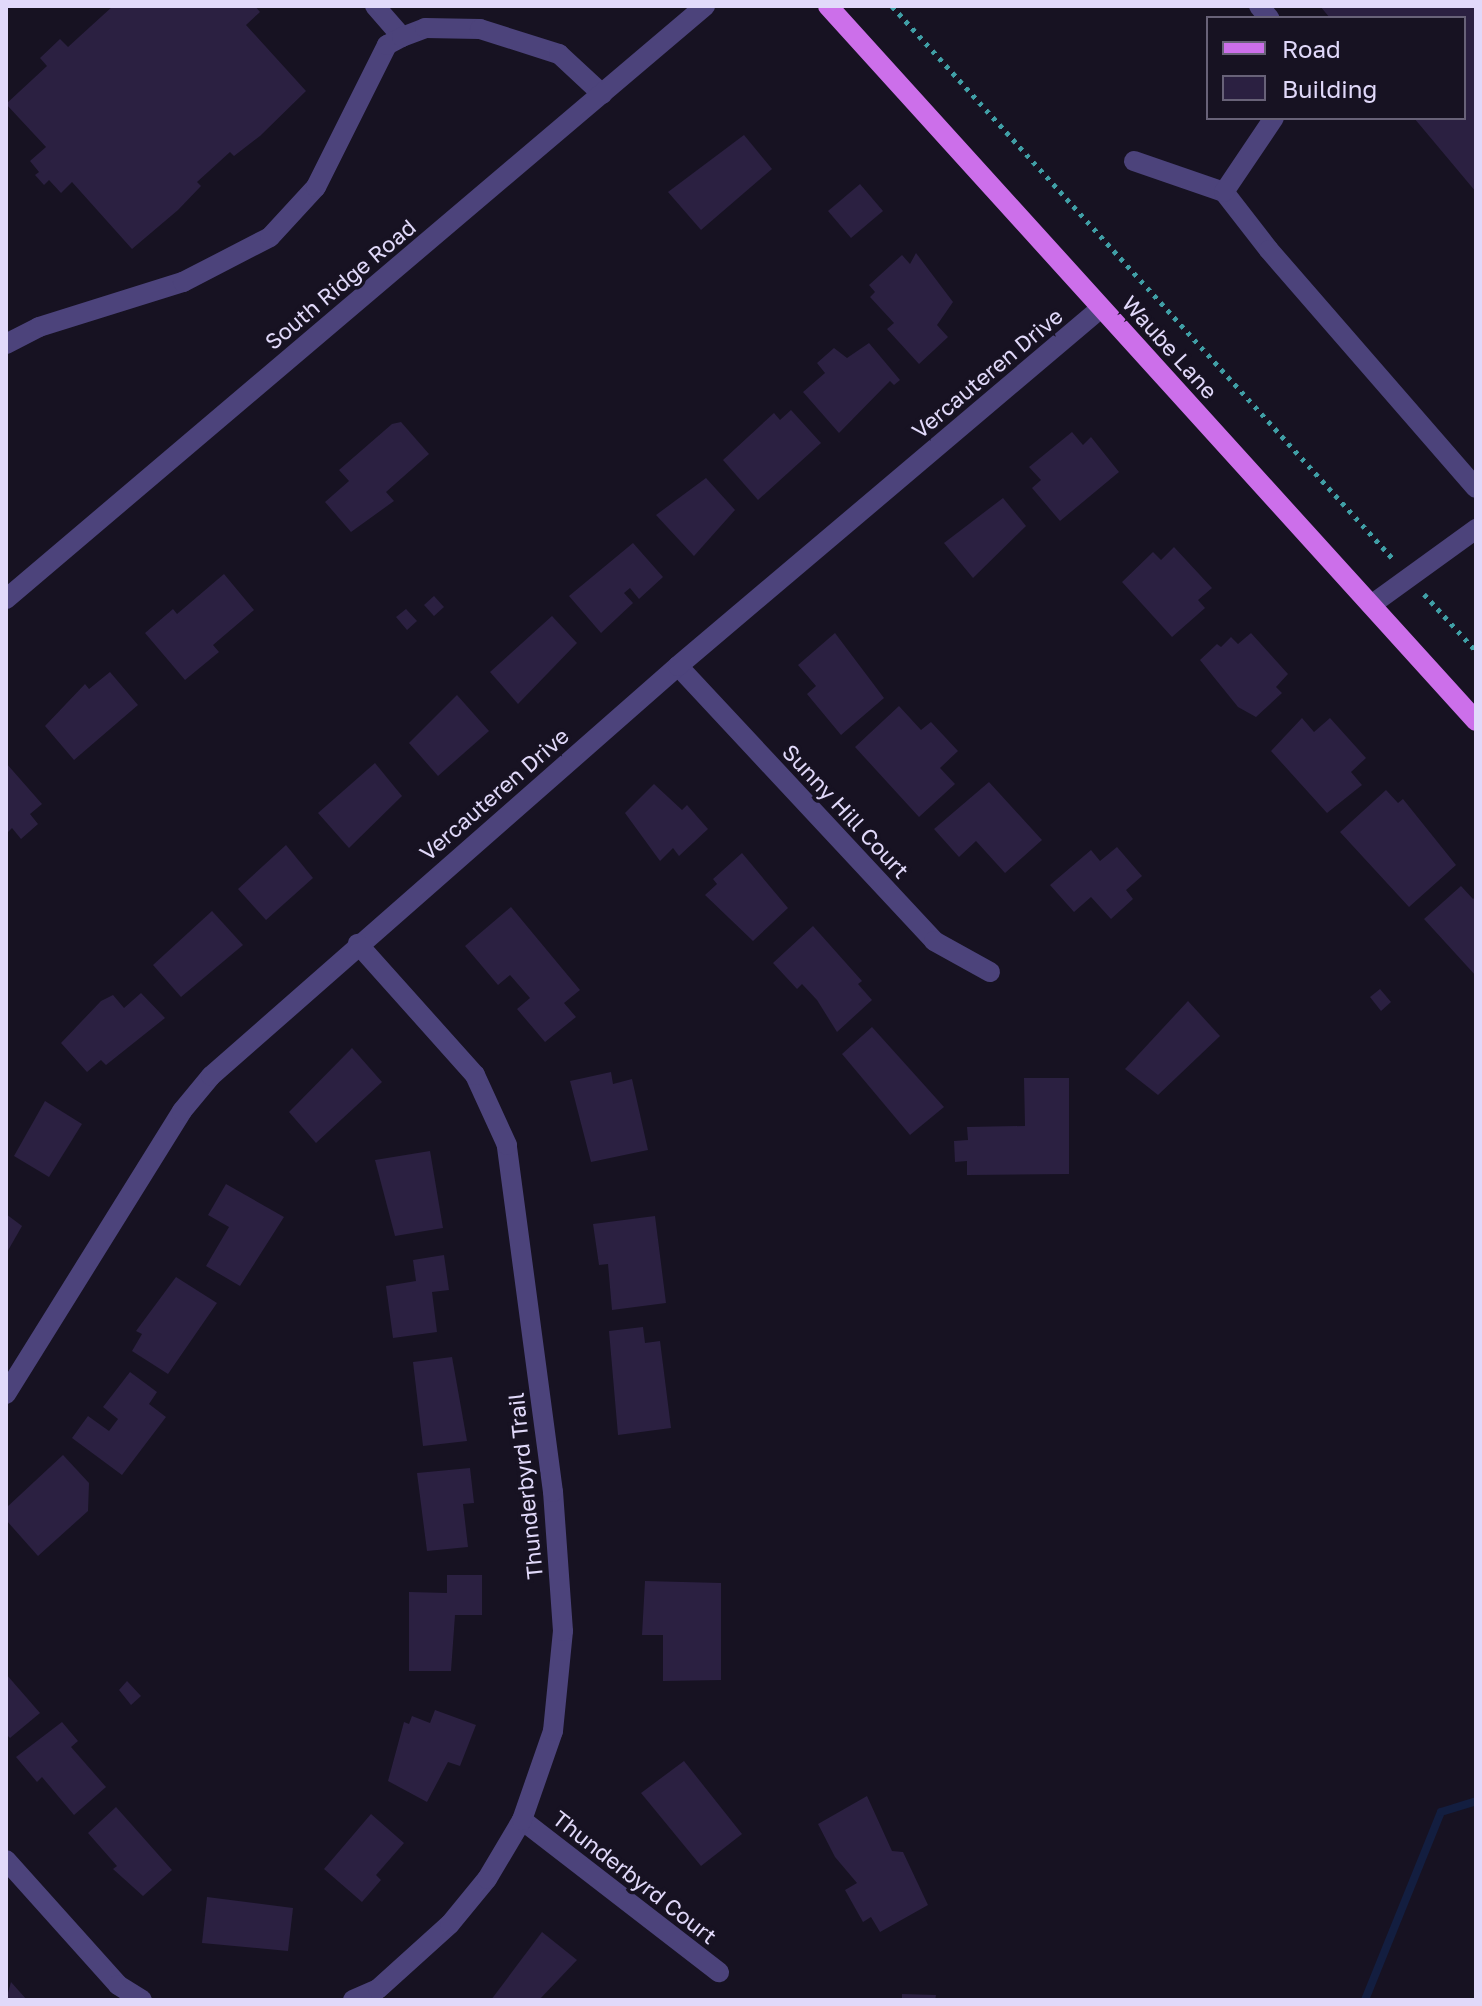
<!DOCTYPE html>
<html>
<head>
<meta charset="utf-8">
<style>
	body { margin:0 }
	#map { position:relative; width:1482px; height:2006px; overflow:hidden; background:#171222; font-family:"Golos Text",sans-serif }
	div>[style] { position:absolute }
	.stream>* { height:8px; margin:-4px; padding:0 4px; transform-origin:4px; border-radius:4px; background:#131e40 }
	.building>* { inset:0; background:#2b2041 }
	.path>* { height:5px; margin-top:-2.5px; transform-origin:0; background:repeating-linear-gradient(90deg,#409fa6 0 4px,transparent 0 10px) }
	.minor>* { height:20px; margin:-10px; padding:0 10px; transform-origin:10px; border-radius:10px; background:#4c437b }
	.major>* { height:20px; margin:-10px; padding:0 10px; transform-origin:10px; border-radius:10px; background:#cc6fea }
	span { translate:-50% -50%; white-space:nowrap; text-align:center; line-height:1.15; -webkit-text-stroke:7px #171222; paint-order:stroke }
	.street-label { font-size:22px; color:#e1d9fa }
	.frame { position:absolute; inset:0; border:8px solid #e1d9fa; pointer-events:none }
	.legend { position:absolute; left:1206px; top:16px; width:260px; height:104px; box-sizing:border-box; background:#171222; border:2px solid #686278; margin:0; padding:10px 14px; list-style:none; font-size:24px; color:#e1d9fa }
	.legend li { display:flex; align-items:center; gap:16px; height:40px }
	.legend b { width:40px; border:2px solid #686278 }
</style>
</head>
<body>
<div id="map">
	<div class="stream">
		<div style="left:1365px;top:2000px;width:203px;rotate:-68deg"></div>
		<div style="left:1441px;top:1812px;width:37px;rotate:-17deg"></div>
	</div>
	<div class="building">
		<div style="clip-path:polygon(113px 6px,255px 6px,260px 12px,246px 25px,306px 91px,260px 136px,234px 156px,230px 152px,197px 182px,201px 186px,178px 210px,132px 249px,72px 182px,61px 193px,49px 180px,44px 185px,35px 175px,39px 172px,30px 161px,46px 147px,6px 104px,47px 66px,40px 58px,60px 39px,68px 47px)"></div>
		<div style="clip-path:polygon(1320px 6px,1476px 6px,1476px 192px,1414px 118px,1464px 118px,1464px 18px,1330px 18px)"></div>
		<div style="clip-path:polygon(744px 135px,772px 169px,701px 230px,668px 192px)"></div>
		<div style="clip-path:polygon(860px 184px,883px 211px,851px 238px,828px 211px)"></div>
		<div style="clip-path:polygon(916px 253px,953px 302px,937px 325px,948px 337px,919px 364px,887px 329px,894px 323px,870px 297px,875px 292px,869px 285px,902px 255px,910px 264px)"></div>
		<div style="clip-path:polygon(869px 343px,900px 380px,894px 385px,890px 381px,839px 433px,803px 392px,825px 373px,817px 363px,834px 348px,847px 358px)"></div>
		<div style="clip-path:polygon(791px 410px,821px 443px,758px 500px,723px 460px,774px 413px,780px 420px)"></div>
		<div style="clip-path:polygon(401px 422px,429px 454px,386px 492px,394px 501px,351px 532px,325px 502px,349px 481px,339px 470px,392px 424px)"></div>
		<div style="clip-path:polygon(1072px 432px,1083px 445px,1091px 437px,1119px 472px,1060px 521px,1032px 488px,1041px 480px,1029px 467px)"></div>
		<div style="clip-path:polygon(706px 478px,735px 510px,694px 556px,656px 515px)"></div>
		<div style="clip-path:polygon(1003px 498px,1026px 526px,973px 578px,944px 543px)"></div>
		<div style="clip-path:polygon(633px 543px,663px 577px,639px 599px,630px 588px,624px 593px,633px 603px,601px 633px,569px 596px)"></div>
		<div style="clip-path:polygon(1174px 547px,1212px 588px,1198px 600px,1205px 608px,1172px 637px,1122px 582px,1153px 552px,1161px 560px)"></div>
		<div style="clip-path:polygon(224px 574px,254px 610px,213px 645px,219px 652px,185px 680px,145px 633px,173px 609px,177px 614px)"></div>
		<div style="clip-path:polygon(434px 596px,444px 607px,434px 616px,424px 605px)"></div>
		<div style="clip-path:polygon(406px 609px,417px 621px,407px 630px,396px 617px)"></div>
		<div style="clip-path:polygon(552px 616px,577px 643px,518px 704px,490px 672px)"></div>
		<div style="clip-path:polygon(835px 633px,884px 698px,841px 735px,807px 694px,816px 686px,798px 665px)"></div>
		<div style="clip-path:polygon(1251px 633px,1288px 674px,1276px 687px,1282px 693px,1256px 717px,1238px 707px,1200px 660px,1217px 644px,1221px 647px,1231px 637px,1238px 644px)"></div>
		<div style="clip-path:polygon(110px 672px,138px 705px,74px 760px,45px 726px,85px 684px,89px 689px)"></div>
		<div style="clip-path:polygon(457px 695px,489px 731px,438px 776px,409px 743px)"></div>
		<div style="clip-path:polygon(899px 706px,921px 730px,931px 722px,958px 751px,940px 768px,955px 784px,919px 817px,855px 747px)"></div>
		<div style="clip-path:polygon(1302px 718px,1314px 732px,1330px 718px,1366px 758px,1351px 772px,1362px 785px,1327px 813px,1271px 751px)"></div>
		<div style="clip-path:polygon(6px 763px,42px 804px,30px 814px,38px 824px,21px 839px,12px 828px,6px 834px)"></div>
		<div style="clip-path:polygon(375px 763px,402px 796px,349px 848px,318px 813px)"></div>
		<div style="clip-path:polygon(989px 782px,1042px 840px,1005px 873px,976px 841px,959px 857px,934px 829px)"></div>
		<div style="clip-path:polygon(654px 784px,682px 810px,687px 805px,708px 829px,679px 856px,673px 848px,660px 861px,625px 813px)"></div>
		<div style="clip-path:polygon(1386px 790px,1398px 803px,1403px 799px,1456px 865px,1409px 907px,1340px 832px)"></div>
		<div style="clip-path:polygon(286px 845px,313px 878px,266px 920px,238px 889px)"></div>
		<div style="clip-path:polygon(1117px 847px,1142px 876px,1126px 890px,1133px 899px,1111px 919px,1091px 897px,1074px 912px,1050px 885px,1091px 850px,1100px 861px)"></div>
		<div style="clip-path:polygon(742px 853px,788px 908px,753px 941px,705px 895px,717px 884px,713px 879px)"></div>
		<div style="clip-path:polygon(1461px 886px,1473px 899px,1476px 896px,1476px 976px,1424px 919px)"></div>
		<div style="clip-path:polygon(511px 907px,580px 990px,564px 1003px,576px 1017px,545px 1042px,517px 1009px,530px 998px,510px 975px,498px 985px,465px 946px)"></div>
		<div style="clip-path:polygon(212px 911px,243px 945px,181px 997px,153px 965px)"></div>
		<div style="clip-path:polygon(813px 926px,862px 981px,858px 984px,872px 1000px,837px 1032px,817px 1000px,802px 984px,797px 989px,773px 963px)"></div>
		<div style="clip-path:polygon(1380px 989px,1391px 1002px,1381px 1011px,1370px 997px)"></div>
		<div style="clip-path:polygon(141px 993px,165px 1018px,106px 1065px,101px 1060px,87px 1072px,61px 1043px,101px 1001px,113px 995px,124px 1008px)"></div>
		<div style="clip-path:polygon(1188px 1001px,1220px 1036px,1158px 1095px,1125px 1069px)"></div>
		<div style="clip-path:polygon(872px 1027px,944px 1107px,910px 1135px,842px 1054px)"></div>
		<div style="clip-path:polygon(352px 1048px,382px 1082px,316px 1143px,289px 1112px)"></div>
		<div style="clip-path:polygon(611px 1072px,613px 1084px,632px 1079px,648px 1150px,591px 1162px,570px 1081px)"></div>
		<div style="clip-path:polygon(1024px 1078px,1069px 1078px,1069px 1174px,967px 1175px,967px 1161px,955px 1162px,954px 1141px,968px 1140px,967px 1127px,1025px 1126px)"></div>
		<div style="clip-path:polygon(45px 1101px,82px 1124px,49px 1177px,14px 1156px)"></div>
		<div style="clip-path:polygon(430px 1151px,443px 1228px,395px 1236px,375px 1160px)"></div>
		<div style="clip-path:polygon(226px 1184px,284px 1217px,240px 1286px,206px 1266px,229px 1227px,208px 1215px)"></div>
		<div style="clip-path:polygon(6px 1214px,22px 1226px,6px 1254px)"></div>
		<div style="clip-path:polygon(655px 1216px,666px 1303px,612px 1310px,608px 1264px,599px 1265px,593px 1224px)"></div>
		<div style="clip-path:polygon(444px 1255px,449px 1290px,432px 1292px,437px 1332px,393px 1338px,386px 1286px,416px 1281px,413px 1260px)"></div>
		<div style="clip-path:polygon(176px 1277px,217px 1303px,168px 1374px,132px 1351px,142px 1334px,136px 1331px)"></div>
		<div style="clip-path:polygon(643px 1327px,645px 1343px,660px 1341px,671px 1428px,618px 1435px,609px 1331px)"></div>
		<div style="clip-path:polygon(452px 1357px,467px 1441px,423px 1446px,413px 1362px)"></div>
		<div style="clip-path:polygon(130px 1372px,157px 1392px,149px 1404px,166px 1417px,122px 1475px,72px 1438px,88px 1416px,109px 1431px,118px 1419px,103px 1407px)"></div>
		<div style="clip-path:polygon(63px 1455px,89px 1483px,88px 1511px,38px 1556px,6px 1520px,6px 1508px)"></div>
		<div style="clip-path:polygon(470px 1468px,474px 1503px,463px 1504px,468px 1547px,427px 1551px,417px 1473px)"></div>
		<div style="clip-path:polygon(447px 1575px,482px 1575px,482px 1615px,455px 1615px,451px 1671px,409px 1671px,409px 1592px,447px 1593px)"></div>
		<div style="clip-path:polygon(645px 1581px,721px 1583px,721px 1680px,663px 1681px,663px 1635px,642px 1635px)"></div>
		<div style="clip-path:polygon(6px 1674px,40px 1713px,10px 1738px,6px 1734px)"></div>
		<div style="clip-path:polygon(127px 1681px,141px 1696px,131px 1705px,119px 1690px)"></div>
		<div style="clip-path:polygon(435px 1710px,476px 1725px,460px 1766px,448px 1762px,427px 1802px,388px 1781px,404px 1722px,409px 1724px,412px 1716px,430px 1723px)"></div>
		<div style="clip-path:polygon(62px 1722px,78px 1741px,71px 1747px,106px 1787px,74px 1815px,42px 1777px,37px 1782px,16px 1757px)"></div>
		<div style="clip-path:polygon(684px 1761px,742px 1834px,701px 1866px,641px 1793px)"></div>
		<div style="clip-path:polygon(867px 1796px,892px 1851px,903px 1852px,928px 1905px,880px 1932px,871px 1917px,863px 1922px,845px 1890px,857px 1883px,835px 1857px,818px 1824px)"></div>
		<div style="clip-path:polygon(116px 1807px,172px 1870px,143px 1896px,113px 1869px,117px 1866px,88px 1833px)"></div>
		<div style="clip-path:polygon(371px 1814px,404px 1843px,376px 1875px,381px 1880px,362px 1902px,324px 1869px)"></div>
		<div style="clip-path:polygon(207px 1897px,293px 1908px,288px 1951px,202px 1943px)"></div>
		<div style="clip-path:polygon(542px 1932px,577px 1960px,539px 2000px,491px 2000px)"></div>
		<div style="clip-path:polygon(11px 1982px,27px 2000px,6px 2000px)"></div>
		<div style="clip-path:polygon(902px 1994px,936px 1995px,935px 2000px,902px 2000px)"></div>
	</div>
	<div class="path">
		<div style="left:892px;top:6px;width:748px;rotate:47.82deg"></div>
		<div style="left:1424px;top:594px;width:77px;rotate:47.6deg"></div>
	</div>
	<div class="minor">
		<div style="left:375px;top:6px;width:41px;rotate:48.9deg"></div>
		<div style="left:1259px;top:6px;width:16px;rotate:50deg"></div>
		<div style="left:1134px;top:161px;width:95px;rotate:19deg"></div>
		<div style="left:1224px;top:192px;width:73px;rotate:52.2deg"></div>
		<div style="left:1269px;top:250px;width:315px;rotate:49deg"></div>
		<div style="left:1224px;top:192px;width:89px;rotate:-56deg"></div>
		<div style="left:6px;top:344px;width:37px;rotate:-27deg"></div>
		<div style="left:39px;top:327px;width:151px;rotate:-17.4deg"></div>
		<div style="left:183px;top:282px;width:98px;rotate:-27.3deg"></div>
		<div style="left:270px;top:237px;width:68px;rotate:-47.4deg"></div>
		<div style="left:316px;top:187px;width:159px;rotate:-63.4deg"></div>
		<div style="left:387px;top:45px;width:17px;rotate:-28deg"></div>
		<div style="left:402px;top:37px;width:25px;rotate:-21deg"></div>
		<div style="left:425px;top:28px;width:55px;rotate:1deg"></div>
		<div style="left:480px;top:29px;width:83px;rotate:17.6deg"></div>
		<div style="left:559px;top:54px;width:59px;rotate:42.9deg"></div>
		<div style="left:6px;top:599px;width:917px;rotate:-40.31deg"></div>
		<div style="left:1371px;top:605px;width:130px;rotate:-35.9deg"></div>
		<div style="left:678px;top:666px;width:376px;rotate:47deg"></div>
		<div style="left:934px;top:941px;width:64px;rotate:29deg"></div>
		<div style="left:6px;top:1394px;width:333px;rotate:-58.1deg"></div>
		<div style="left:182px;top:1111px;width:45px;rotate:-50.4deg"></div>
		<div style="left:211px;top:1076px;width:621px;rotate:-41.28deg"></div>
		<div style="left:678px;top:666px;width:554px;rotate:-40.24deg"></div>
		<div style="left:522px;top:1820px;width:249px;rotate:37.7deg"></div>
		<div style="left:6px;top:1860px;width:168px;rotate:48.1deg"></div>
		<div style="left:118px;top:1985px;width:28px;rotate:32deg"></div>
		<div style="left:353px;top:2000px;width:27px;rotate:-24deg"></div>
		<div style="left:378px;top:1989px;width:97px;rotate:-42.1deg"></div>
		<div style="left:450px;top:1924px;width:58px;rotate:-50.6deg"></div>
		<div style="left:487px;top:1879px;width:69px;rotate:-59.3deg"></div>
		<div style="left:522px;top:1820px;width:94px;rotate:-70.8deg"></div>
		<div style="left:553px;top:1731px;width:100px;rotate:-84.3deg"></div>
		<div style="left:563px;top:1631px;width:139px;rotate:-94.1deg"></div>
		<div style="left:553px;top:1492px;width:350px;rotate:-97.6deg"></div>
		<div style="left:507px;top:1145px;width:77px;rotate:-114.6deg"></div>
		<div style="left:475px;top:1075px;width:176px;rotate:-131.8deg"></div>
	</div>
	<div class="major">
		<div style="left:828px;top:6px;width:965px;rotate:47.81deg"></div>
	</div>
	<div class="street-label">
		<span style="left:340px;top:284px;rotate:-40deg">South Ridge Road</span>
		<span style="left:1170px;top:347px;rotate:48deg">Waube Lane</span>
		<span style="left:987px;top:373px;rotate:-40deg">Vercauteren Drive</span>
		<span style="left:494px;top:794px;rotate:-41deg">Vercauteren Drive</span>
		<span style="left:846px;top:811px;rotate:47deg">Sunny Hill Court</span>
		<span style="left:525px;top:1486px;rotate:-96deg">Thunderbyrd Trail</span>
		<span style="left:635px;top:1877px;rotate:38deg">Thunderbyrd Court</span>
	</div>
	<div class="frame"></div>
	<ul class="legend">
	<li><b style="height:10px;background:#cc6fea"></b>Road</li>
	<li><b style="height:22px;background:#2b2041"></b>Building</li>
	</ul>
</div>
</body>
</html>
